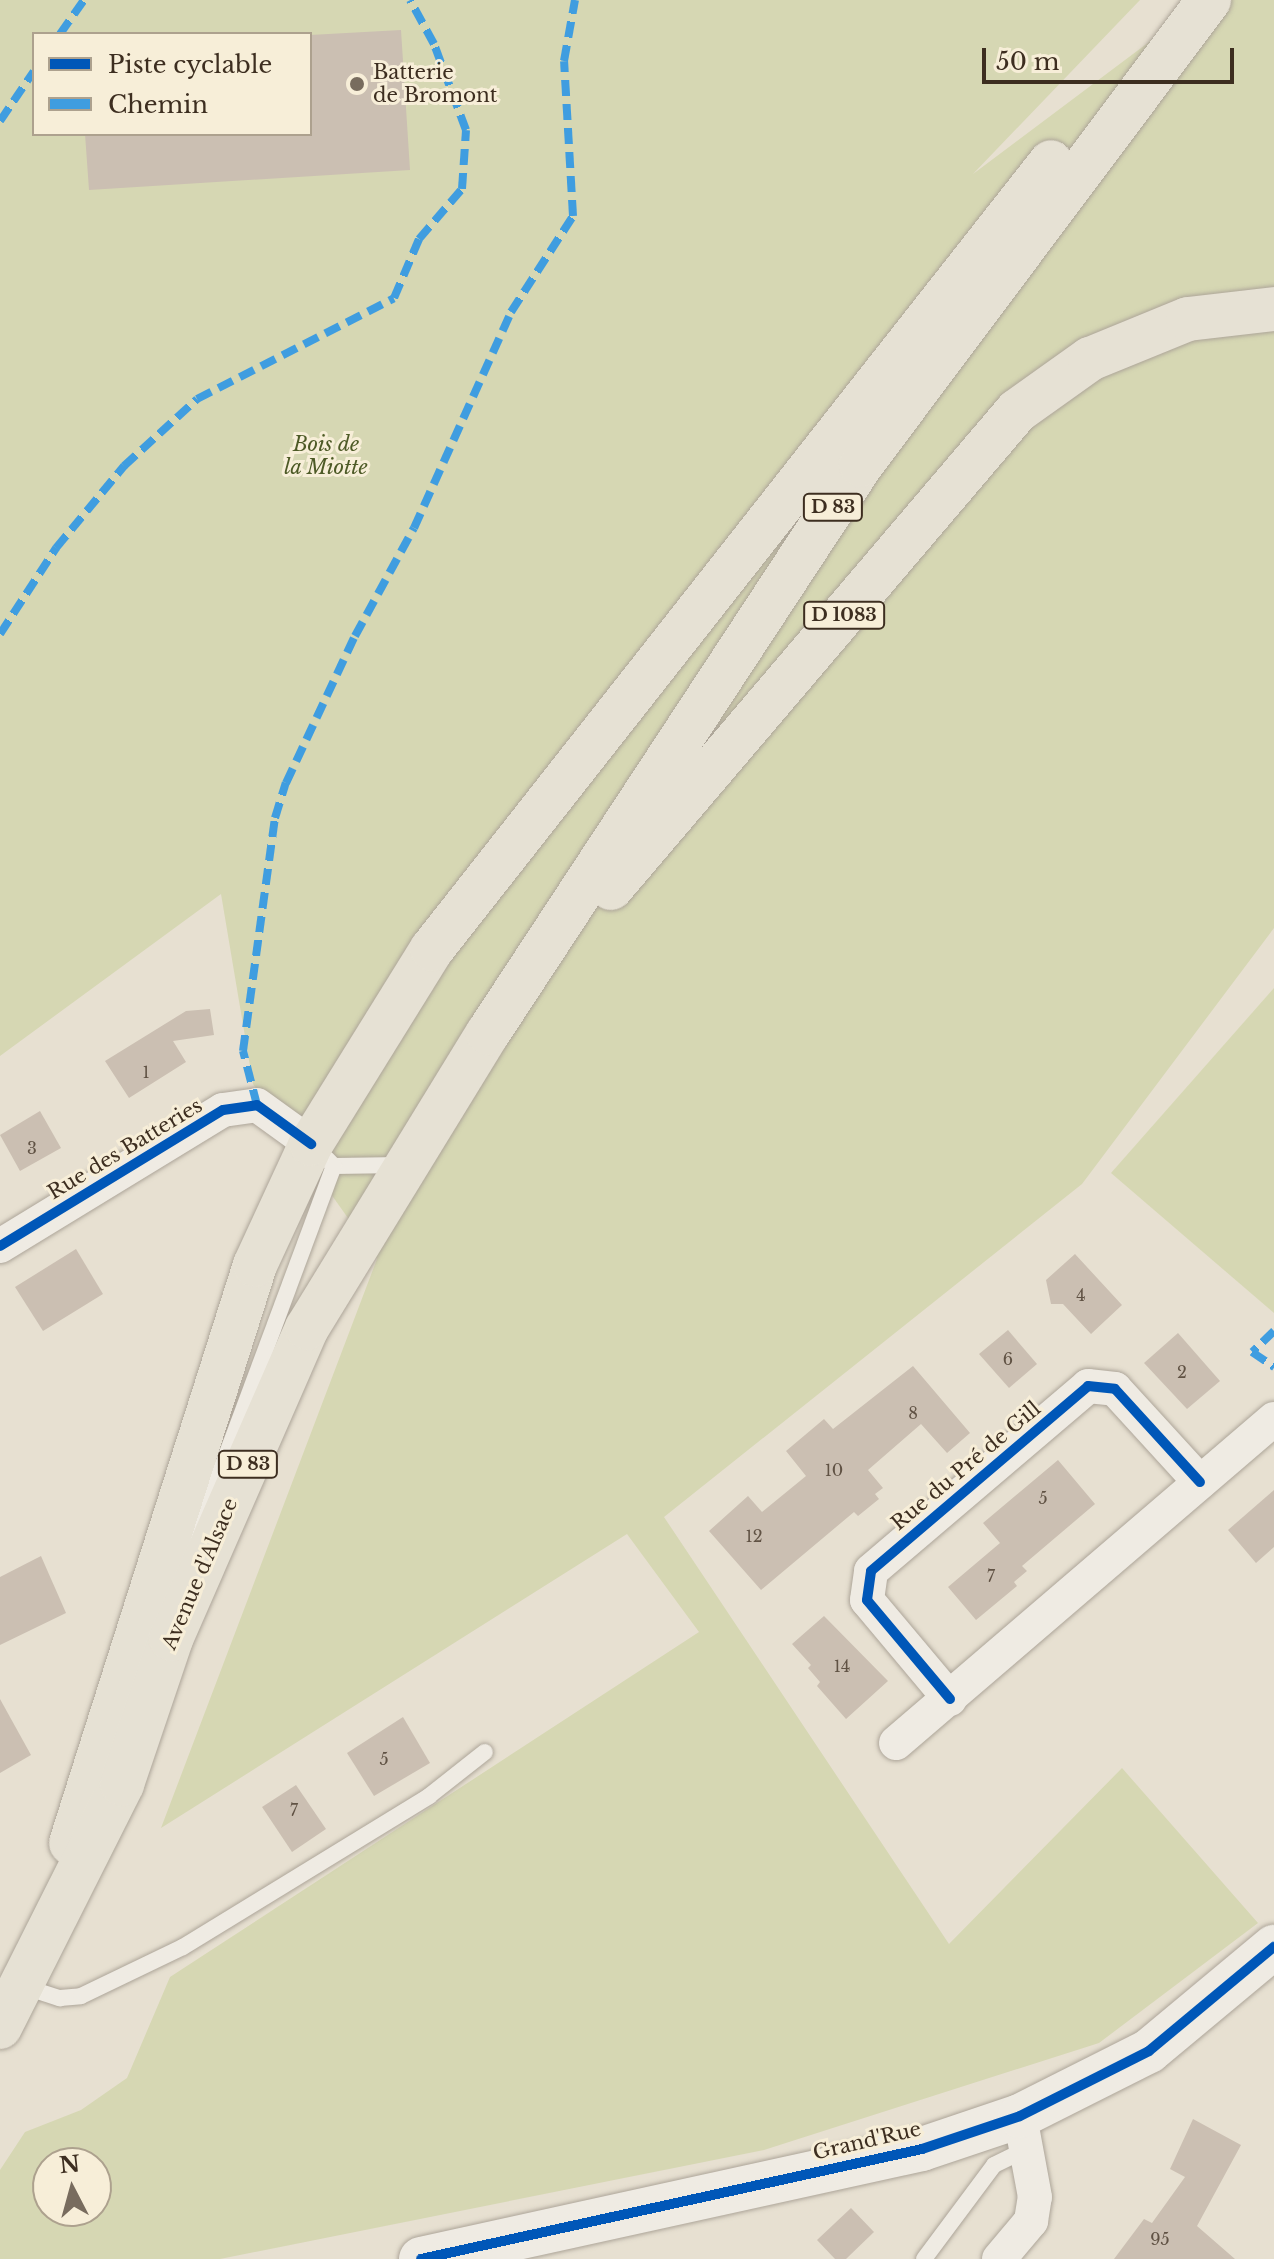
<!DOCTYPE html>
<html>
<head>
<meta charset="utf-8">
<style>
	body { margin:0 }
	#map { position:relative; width:1274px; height:2259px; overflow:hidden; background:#e7e0d1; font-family:"Libre Baskerville",serif }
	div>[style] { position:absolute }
	.green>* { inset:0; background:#d6d7b3 }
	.building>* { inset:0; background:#cbbfb2 }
	.roads { filter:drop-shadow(0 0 2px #ada599) drop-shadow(0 0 2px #ada599) }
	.lane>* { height:16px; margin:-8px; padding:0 8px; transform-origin:8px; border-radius:8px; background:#efebe3 }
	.street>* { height:34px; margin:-17px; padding:0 17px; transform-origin:17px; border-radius:17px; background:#efebe3 }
	.secondary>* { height:44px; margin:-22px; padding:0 22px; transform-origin:22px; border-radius:22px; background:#efebe3 }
	.primary>* { height:44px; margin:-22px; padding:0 22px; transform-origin:22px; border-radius:22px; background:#e6e1d4 }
	.quiet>* { height:8px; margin-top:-4px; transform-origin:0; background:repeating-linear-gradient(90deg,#3f9de0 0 16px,transparent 0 24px) }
	.cycleway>* { height:10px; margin:-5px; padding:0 5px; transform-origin:5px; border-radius:5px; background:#0057b8 }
	.dots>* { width:22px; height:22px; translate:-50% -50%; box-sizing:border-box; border:4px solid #f7eed8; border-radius:50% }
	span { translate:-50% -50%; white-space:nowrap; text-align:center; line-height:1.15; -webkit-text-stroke:6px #f7eed8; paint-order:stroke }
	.number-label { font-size:16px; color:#605244 }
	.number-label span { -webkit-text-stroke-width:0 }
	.shield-label span { padding:2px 6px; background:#f7eed8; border:2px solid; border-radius:6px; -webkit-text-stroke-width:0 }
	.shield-label { font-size:18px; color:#3d2e20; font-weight:700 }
	.poi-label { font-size:20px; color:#3d2e20 }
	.left { translate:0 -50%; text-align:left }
	.park-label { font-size:20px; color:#4d5a26; font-style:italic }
	.street-label { font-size:20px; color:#3d2e20 }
	.legend { position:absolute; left:32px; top:32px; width:280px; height:104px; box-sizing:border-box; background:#f7eed8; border:2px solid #ada18e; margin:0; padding:10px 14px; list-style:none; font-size:24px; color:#3d2e20 }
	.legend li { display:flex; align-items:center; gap:16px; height:40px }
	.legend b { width:40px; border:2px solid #ada18e }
	.north { position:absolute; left:32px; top:2147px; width:80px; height:80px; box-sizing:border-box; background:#f7eed8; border:2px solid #ada18e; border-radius:50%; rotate:354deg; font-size:22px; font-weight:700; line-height:32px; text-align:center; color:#3d2e20 }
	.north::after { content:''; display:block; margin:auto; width:28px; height:36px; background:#786c5e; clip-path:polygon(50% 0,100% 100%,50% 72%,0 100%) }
	.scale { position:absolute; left:982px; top:48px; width:252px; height:36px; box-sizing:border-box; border:4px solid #3d2e20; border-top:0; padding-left:10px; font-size:24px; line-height:28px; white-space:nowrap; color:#3d2e20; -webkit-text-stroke:6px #f7eed8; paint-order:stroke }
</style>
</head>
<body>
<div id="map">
	<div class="green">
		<div style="clip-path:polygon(evenodd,0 0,1140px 0,973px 174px,1205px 0,1274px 0,1274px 928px,1082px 1184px,664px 1517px,949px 1944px,1122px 1768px,1258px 1923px,1099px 2043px,764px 2150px,220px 2259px,0 2259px,0 2170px,25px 2132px,81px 2110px,127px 2078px,170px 1977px,699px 1632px,627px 1534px,161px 1828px,377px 1259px,253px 1084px,221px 894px,0 1056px,0 0,34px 34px,310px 34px,310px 134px,34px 134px,34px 34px,0 0,48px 2163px,96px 2163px,96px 2211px,48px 2211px,48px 2163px)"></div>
		<div style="clip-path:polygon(1274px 988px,1274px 1313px,1111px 1173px)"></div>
	</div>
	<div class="building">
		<div style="clip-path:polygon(401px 30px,410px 170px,89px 190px,85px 134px,310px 134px,310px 35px)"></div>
		<div style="clip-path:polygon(210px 1009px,214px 1035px,173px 1041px,186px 1062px,129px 1098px,105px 1061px,186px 1011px)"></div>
		<div style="clip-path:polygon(40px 1111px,61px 1148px,20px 1171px,0 1135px)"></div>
		<div style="clip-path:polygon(76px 1249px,103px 1294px,43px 1331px,15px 1287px)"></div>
		<div style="clip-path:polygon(1075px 1254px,1122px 1305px,1091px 1334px,1063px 1304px,1051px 1304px,1046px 1280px)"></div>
		<div style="clip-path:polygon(1008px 1330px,1037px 1364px,1009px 1388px,979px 1354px)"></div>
		<div style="clip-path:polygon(1178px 1333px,1220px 1381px,1187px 1409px,1144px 1363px)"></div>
		<div style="clip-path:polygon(913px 1366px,970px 1433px,947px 1453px,921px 1424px,868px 1470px,883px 1488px,875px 1494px,879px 1499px,858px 1516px,854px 1512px,761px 1590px,709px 1531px,748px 1496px,762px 1512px,806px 1476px,786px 1451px,824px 1419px,833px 1429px)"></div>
		<div style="clip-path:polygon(1058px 1460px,1095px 1504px,1022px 1566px,1027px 1571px,1014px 1582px,1017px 1586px,976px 1620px,948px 1587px,1000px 1543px,983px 1523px)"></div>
		<div style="clip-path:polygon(1274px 1490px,1274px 1547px,1256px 1563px,1228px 1530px)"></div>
		<div style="clip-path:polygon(41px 1556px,66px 1613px,0 1645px,0 1577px)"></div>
		<div style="clip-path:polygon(824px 1616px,888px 1681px,846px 1719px,817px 1686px,820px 1682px,808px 1668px,811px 1665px,792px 1644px)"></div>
		<div style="clip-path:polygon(0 1699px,31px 1755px,0 1773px)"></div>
		<div style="clip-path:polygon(403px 1717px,430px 1763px,374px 1796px,347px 1753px)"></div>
		<div style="clip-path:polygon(296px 1785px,326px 1829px,292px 1852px,262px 1807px)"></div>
		<div style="clip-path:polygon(1193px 2119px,1241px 2145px,1197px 2226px,1235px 2259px,1114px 2259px,1144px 2219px,1152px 2223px,1185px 2177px,1170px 2169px)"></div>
		<div style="clip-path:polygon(851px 2208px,874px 2232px,846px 2259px,835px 2259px,817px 2240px)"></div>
	</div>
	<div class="roads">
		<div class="lane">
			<div style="left:327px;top:1159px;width:10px;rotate:45deg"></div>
			<div style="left:334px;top:1166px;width:67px;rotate:-0.9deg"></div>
			<div style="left:191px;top:1550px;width:410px;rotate:-69.6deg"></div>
			<div style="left:22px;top:1986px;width:40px;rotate:18deg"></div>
			<div style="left:60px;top:1998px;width:21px;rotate:-5deg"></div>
			<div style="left:81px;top:1996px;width:113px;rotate:-25.7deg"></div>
			<div style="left:183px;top:1947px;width:289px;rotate:-31.5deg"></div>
			<div style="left:429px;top:1796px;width:71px;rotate:-38.2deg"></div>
			<div style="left:924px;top:2259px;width:117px;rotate:-53.3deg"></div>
			<div style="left:994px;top:2165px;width:37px;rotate:-26deg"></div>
		</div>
		<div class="street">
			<div style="left:0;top:1246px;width:261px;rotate:-31.4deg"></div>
			<div style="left:223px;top:1110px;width:34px;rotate:-8deg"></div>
			<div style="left:257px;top:1105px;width:67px;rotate:35.8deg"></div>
			<div style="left:950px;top:1699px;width:129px;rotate:-130deg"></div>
			<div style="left:867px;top:1600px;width:29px;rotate:-82deg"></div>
			<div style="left:871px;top:1571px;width:285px;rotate:-40.4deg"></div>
			<div style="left:1088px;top:1386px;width:27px;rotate:6deg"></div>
			<div style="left:1115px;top:1389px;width:126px;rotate:47.6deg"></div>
			<div style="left:896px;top:1743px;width:498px;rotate:-40.6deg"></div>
			<div style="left:999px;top:2259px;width:50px;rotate:-49.9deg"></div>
			<div style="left:1031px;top:2221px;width:24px;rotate:-81deg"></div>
			<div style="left:1035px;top:2197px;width:82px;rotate:-100.5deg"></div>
		</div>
		<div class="secondary">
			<div style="left:421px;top:2259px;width:513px;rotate:-12.38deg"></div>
			<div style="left:922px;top:2149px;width:103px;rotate:-18.6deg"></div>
			<div style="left:1020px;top:2116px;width:144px;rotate:-26.7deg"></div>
			<div style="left:1149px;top:2051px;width:163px;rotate:-39.8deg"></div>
		</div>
		<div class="primary">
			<div style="left:611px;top:888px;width:626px;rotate:-49.6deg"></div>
			<div style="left:1017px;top:411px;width:90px;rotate:-35.5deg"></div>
			<div style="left:1090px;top:359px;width:106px;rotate:-22.2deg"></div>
			<div style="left:1188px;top:319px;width:87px;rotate:-6.6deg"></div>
			<div style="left:71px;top:1843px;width:607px;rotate:-72.34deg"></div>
			<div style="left:255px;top:1265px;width:133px;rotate:-65.2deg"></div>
			<div style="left:311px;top:1144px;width:229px;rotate:-58.2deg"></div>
			<div style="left:432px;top:949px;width:1001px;rotate:-51.81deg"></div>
			<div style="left:0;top:2027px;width:272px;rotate:-63.3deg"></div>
			<div style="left:122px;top:1784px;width:153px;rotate:-71.3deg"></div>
			<div style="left:171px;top:1639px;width:339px;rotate:-66.4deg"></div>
			<div style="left:307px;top:1328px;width:346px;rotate:-58.5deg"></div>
			<div style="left:488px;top:1033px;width:680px;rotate:-56.71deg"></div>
			<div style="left:861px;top:465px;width:581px;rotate:-53.19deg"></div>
		</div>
	</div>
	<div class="quiet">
		<div style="left:60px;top:34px;width:42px;rotate:-54.8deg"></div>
		<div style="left:0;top:121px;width:60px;rotate:-55.8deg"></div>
		<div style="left:0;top:634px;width:103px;rotate:-56.9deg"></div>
		<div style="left:56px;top:548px;width:107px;rotate:-50.3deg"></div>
		<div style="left:124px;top:466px;width:99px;rotate:-42.5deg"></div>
		<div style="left:197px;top:399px;width:221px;rotate:-27.1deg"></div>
		<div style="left:394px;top:298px;width:64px;rotate:-67deg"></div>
		<div style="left:419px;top:239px;width:66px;rotate:-49.3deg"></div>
		<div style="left:462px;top:189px;width:59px;rotate:-86.1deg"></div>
		<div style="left:466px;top:130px;width:92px;rotate:-110.4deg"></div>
		<div style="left:434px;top:44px;width:50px;rotate:-118.6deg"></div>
		<div style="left:257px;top:1105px;width:56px;rotate:-104.5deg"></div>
		<div style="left:243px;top:1051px;width:235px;rotate:-82.2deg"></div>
		<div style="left:275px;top:818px;width:37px;rotate:-73deg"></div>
		<div style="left:286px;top:783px;width:162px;rotate:-64.9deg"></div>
		<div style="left:355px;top:636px;width:123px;rotate:-61.4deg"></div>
		<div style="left:414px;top:528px;width:237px;rotate:-65.8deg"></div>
		<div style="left:511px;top:312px;width:114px;rotate:-57.1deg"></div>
		<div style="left:573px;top:216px;width:155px;rotate:-93.3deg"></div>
		<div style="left:564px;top:61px;width:62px;rotate:-79.8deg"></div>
		<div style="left:1274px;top:1331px;width:30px;rotate:136deg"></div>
		<div style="left:1252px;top:1352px;width:27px;rotate:34deg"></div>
	</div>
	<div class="cycleway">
		<div style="left:0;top:1246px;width:261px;rotate:-31.4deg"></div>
		<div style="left:223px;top:1110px;width:34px;rotate:-8deg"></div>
		<div style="left:257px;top:1105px;width:67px;rotate:35.8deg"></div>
		<div style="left:950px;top:1699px;width:129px;rotate:-130deg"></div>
		<div style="left:867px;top:1600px;width:29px;rotate:-82deg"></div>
		<div style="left:871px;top:1571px;width:285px;rotate:-40.4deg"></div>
		<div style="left:1088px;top:1386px;width:27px;rotate:6deg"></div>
		<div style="left:1115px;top:1389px;width:126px;rotate:47.6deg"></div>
		<div style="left:421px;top:2259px;width:513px;rotate:-12.38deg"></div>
		<div style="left:922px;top:2149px;width:103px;rotate:-18.6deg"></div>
		<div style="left:1020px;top:2116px;width:144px;rotate:-26.7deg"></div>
		<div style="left:1149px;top:2051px;width:163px;rotate:-39.8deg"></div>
	</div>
	<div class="dots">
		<div style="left:357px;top:84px;background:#786c5e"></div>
	</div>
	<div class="number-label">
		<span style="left:146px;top:1072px">1</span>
		<span style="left:32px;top:1148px">3</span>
		<span style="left:1081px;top:1295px">4</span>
		<span style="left:1008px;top:1359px">6</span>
		<span style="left:1182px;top:1372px">2</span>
		<span style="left:913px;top:1413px">8</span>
		<span style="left:834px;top:1470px">10</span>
		<span style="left:1043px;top:1498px">5</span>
		<span style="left:754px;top:1536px">12</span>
		<span style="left:991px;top:1576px">7</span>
		<span style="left:842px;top:1666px">14</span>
		<span style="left:384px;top:1759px">5</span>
		<span style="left:294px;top:1810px">7</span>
		<span style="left:1160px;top:2239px">95</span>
	</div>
	<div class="shield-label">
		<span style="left:833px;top:507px">D 83</span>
		<span style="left:844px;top:615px">D 1083</span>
		<span style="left:248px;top:1464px">D 83</span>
	</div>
	<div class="poi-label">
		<span class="left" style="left:373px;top:84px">Batterie<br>de Bromont</span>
	</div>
	<div class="park-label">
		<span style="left:326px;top:456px">Bois de<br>la Miotte</span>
	</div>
	<div class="street-label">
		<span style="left:125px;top:1149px;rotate:-31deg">Rue des Batteries</span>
		<span style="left:966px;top:1466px;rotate:-40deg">Rue du Pré de Gill</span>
		<span style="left:200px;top:1574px;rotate:-67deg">Avenue d'Alsace</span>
		<span style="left:867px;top:2141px;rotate:-13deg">Grand'Rue</span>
	</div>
	<ul class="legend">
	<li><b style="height:10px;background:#0057b8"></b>Piste cyclable</li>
	<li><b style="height:10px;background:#3f9de0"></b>Chemin</li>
	</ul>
	<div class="north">N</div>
	<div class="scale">50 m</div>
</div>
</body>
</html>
